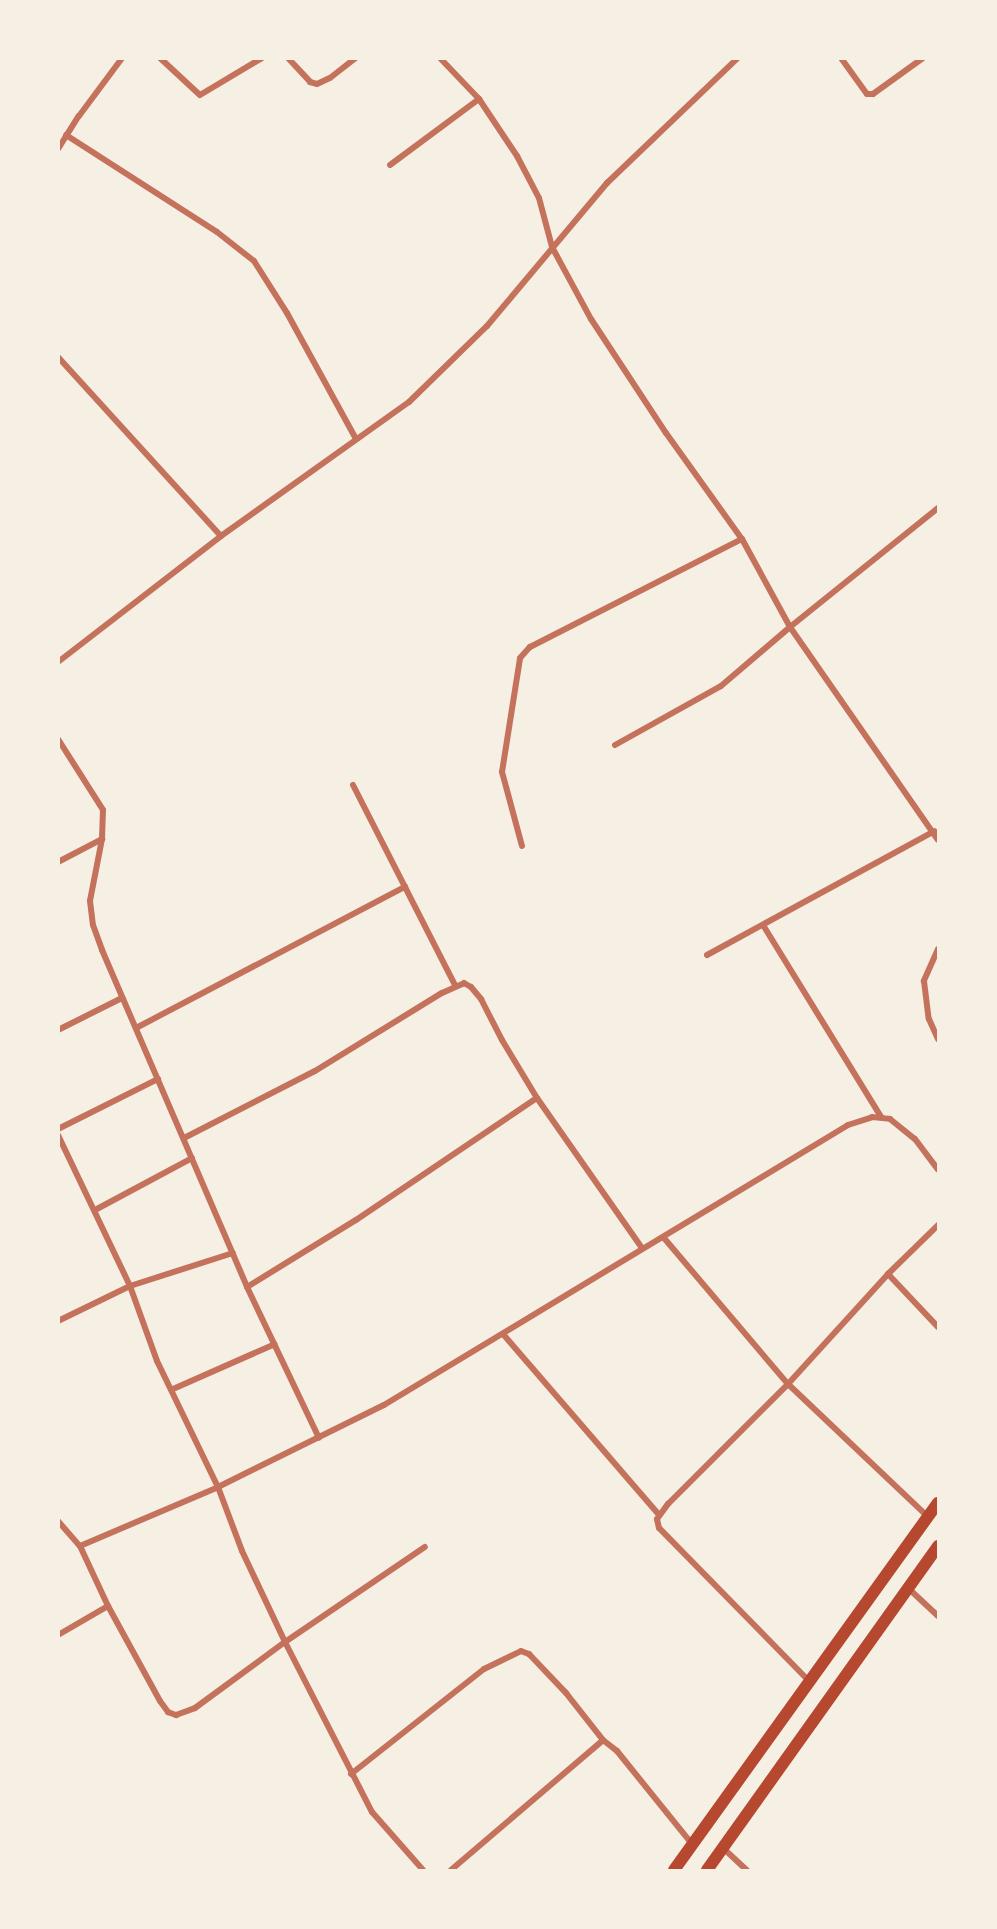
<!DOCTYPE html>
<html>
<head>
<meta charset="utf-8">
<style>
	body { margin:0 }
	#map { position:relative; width:997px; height:1929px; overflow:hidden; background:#f6efe4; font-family:Arial,sans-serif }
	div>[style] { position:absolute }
	.minor>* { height:6px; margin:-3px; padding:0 3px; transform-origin:3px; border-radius:3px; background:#c5725c }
	.trunk>* { height:12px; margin:-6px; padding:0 6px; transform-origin:6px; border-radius:6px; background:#b5482f }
	span { translate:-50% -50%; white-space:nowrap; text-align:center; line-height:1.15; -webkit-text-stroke:4.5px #f6efe4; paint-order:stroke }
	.frame { position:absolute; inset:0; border:60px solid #f6efe4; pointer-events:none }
</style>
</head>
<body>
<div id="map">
	<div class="minor">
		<div style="left:160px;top:58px;width:54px;rotate:42.8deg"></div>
		<div style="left:200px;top:95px;width:72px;rotate:-30.8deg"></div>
		<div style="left:288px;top:58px;width:33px;rotate:47deg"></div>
		<div style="left:310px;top:82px;width:7px;rotate:16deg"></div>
		<div style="left:317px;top:84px;width:14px;rotate:-25deg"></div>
		<div style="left:330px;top:78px;width:33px;rotate:-38deg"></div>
		<div style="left:440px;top:58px;width:57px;rotate:46.4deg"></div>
		<div style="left:479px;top:99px;width:69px;rotate:56.3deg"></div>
		<div style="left:517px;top:156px;width:47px;rotate:62.4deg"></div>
		<div style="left:539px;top:198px;width:51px;rotate:75.1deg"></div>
		<div style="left:552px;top:247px;width:82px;rotate:61.6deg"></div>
		<div style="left:591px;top:319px;width:136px;rotate:56.7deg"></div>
		<div style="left:666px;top:433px;width:130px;rotate:54.4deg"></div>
		<div style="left:742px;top:539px;width:100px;rotate:61.4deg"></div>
		<div style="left:790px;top:627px;width:190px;rotate:-38.8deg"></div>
		<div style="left:841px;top:58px;width:44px;rotate:54.2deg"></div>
		<div style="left:867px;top:94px;width:6px"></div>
		<div style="left:873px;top:94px;width:62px;rotate:-35.8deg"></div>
		<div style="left:66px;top:135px;width:179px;rotate:32.7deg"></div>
		<div style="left:217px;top:232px;width:47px;rotate:38.1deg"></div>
		<div style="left:254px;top:261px;width:62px;rotate:57.6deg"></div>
		<div style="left:287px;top:313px;width:144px;rotate:61.3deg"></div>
		<div style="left:58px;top:149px;width:39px;rotate:-58deg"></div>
		<div style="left:79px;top:116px;width:72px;rotate:-53.4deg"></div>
		<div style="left:390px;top:165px;width:111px;rotate:-36.6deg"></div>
		<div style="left:58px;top:357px;width:242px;rotate:47.7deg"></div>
		<div style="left:58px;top:662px;width:206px;rotate:-37.7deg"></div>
		<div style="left:221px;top:536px;width:231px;rotate:-35.5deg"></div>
		<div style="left:409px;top:402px;width:109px;rotate:-44.3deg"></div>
		<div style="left:487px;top:326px;width:187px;rotate:-50deg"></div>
		<div style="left:607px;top:183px;width:181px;rotate:-43.7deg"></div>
		<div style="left:58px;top:739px;width:84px;rotate:57.6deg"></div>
		<div style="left:103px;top:810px;width:29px;rotate:92deg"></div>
		<div style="left:102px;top:839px;width:63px;rotate:101deg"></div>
		<div style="left:90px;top:901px;width:24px;rotate:83deg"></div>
		<div style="left:93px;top:925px;width:27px;rotate:70deg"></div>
		<div style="left:102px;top:950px;width:367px;rotate:66.7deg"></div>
		<div style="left:247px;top:1287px;width:167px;rotate:64.5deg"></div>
		<div style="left:615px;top:745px;width:121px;rotate:-29.1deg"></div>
		<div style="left:721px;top:686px;width:91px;rotate:-40.5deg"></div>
		<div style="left:790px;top:627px;width:259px;rotate:55.2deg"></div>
		<div style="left:353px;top:785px;width:225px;rotate:63deg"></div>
		<div style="left:522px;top:846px;width:77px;rotate:-105.1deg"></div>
		<div style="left:502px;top:772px;width:115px;rotate:-81deg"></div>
		<div style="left:520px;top:658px;width:15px;rotate:-48deg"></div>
		<div style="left:530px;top:647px;width:238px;rotate:-27deg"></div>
		<div style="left:58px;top:862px;width:50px;rotate:-27.6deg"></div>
		<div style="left:763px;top:925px;width:225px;rotate:58.4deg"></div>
		<div style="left:938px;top:949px;width:35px;rotate:114deg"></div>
		<div style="left:924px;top:981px;width:38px;rotate:83deg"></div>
		<div style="left:929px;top:1019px;width:22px;rotate:66deg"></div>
		<div style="left:707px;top:955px;width:259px;rotate:-28.6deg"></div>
		<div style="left:136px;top:1028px;width:304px;rotate:-27.7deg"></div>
		<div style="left:58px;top:1030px;width:72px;rotate:-26.6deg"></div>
		<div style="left:58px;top:1129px;width:112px;rotate:-26.6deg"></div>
		<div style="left:58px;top:1135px;width:167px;rotate:64.5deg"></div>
		<div style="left:130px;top:1286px;width:80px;rotate:70.2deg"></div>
		<div style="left:157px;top:1361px;width:140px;rotate:64.2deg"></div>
		<div style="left:218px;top:1487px;width:68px;rotate:69.4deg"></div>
		<div style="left:242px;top:1551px;width:101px;rotate:64.7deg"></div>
		<div style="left:285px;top:1642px;width:191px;rotate:62.9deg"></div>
		<div style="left:372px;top:1812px;width:77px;rotate:48.7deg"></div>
		<div style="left:184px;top:1138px;width:147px;rotate:-27.1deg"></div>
		<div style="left:315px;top:1071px;width:149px;rotate:-31.6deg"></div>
		<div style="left:442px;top:993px;width:24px;rotate:-24deg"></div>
		<div style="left:464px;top:983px;width:8px;rotate:30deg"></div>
		<div style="left:471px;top:987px;width:16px;rotate:50deg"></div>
		<div style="left:481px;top:999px;width:46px;rotate:62.9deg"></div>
		<div style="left:502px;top:1040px;width:68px;rotate:58.9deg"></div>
		<div style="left:537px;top:1098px;width:183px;rotate:55deg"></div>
		<div style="left:95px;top:1210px;width:110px;rotate:-28.2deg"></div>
		<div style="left:664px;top:1238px;width:192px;rotate:49.7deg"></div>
		<div style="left:788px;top:1384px;width:192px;rotate:43.5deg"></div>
		<div style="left:888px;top:1274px;width:73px;rotate:46.7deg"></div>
		<div style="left:247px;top:1287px;width:128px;rotate:-31.6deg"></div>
		<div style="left:356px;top:1220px;width:218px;rotate:-34deg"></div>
		<div style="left:58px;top:1321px;width:80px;rotate:-25.9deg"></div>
		<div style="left:130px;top:1286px;width:108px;rotate:-17.8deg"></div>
		<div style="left:503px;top:1334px;width:239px;rotate:49.2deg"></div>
		<div style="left:173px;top:1389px;width:111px;rotate:-23.8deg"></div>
		<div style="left:58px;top:1521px;width:33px;rotate:49deg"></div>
		<div style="left:80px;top:1546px;width:66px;rotate:65deg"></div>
		<div style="left:108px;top:1606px;width:108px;rotate:61.3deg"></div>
		<div style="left:160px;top:1701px;width:14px;rotate:54deg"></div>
		<div style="left:168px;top:1712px;width:9px;rotate:21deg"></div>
		<div style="left:176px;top:1715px;width:20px;rotate:-20deg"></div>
		<div style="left:195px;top:1708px;width:112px;rotate:-36.3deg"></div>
		<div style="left:285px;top:1642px;width:169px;rotate:-34.2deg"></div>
		<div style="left:80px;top:1546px;width:150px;rotate:-23.1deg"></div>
		<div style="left:218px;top:1487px;width:185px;rotate:-26.3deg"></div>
		<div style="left:384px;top:1405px;width:542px;rotate:-31.11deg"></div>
		<div style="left:848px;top:1125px;width:25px;rotate:-18deg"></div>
		<div style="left:872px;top:1117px;width:18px;rotate:6deg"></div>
		<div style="left:890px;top:1119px;width:32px;rotate:39deg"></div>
		<div style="left:915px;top:1139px;width:38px;rotate:53deg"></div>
		<div style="left:908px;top:1588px;width:41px;rotate:43deg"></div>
		<div style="left:58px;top:1635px;width:58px;rotate:-30.1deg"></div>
		<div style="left:808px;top:1680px;width:213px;rotate:-134.4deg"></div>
		<div style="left:659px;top:1528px;width:9px;rotate:-103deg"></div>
		<div style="left:657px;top:1519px;width:19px;rotate:-54deg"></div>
		<div style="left:668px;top:1504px;width:170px;rotate:-45deg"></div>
		<div style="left:788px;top:1384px;width:149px;rotate:-47.7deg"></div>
		<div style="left:888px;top:1274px;width:70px;rotate:-44.4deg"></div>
		<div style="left:351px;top:1774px;width:169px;rotate:-38.3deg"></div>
		<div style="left:484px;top:1669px;width:41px;rotate:-25.9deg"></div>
		<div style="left:521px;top:1651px;width:9px;rotate:21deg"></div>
		<div style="left:529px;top:1654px;width:54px;rotate:46.5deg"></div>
		<div style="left:566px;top:1693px;width:60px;rotate:51.8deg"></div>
		<div style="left:723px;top:1848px;width:33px;rotate:43deg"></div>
		<div style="left:451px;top:1870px;width:200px;rotate:-40.5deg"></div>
		<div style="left:603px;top:1740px;width:18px;rotate:38deg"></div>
		<div style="left:617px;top:1751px;width:119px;rotate:51.1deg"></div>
	</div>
	<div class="trunk">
		<div style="left:674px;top:1870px;width:452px;rotate:-54.3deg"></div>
		<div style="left:707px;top:1870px;width:398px;rotate:-54.5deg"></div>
	</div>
	<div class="frame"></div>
</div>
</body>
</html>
